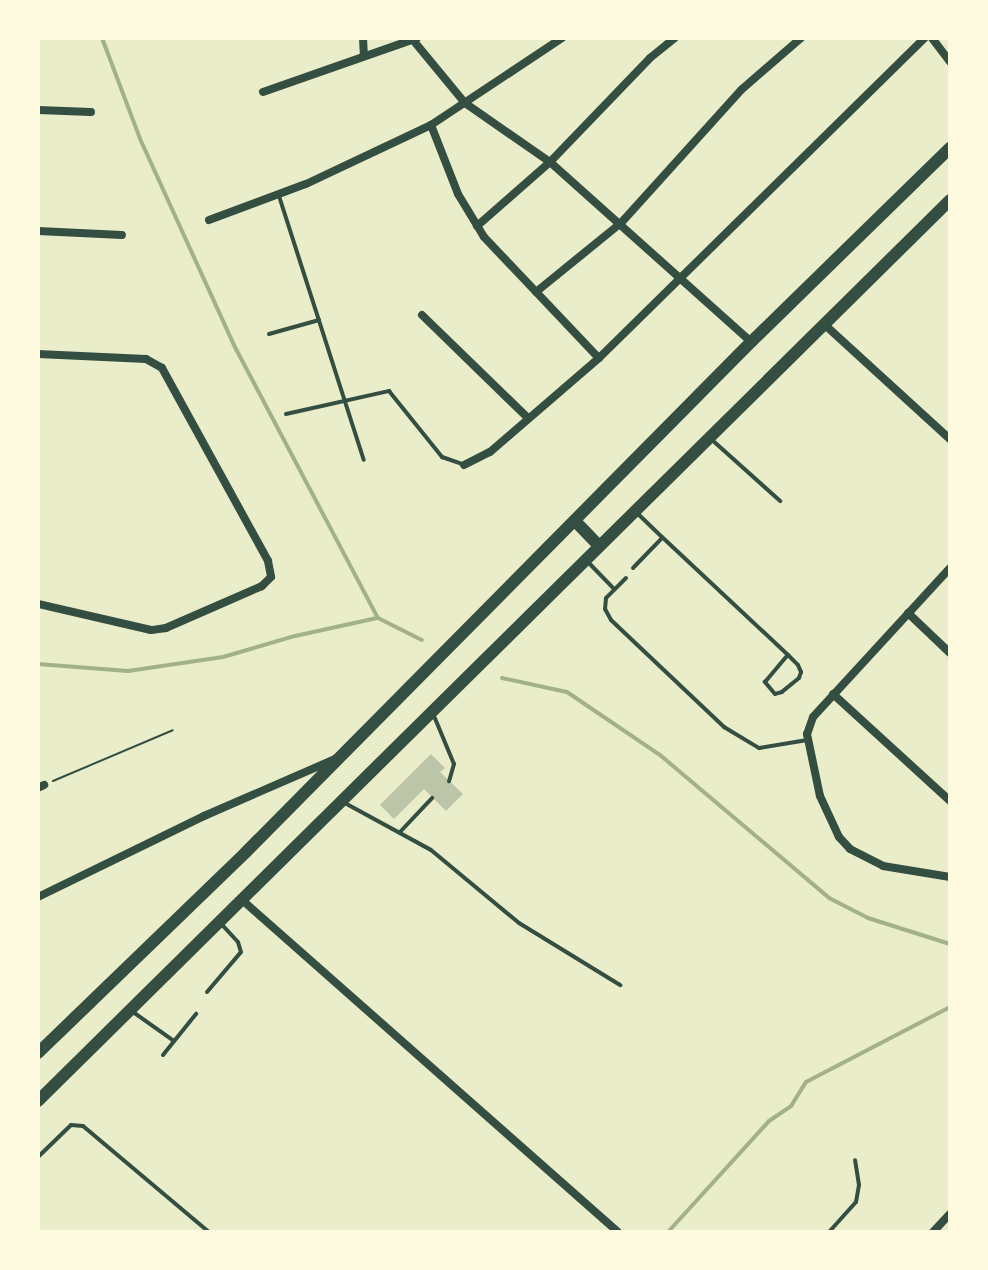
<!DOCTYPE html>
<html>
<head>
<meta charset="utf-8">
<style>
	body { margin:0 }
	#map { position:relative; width:988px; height:1270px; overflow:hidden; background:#e9edc9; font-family:Roboto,sans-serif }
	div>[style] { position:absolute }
	.stream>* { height:4px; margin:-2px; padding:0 2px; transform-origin:2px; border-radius:2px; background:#a3b18a }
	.building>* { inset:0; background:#bcc5a7 }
	.path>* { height:2px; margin:-1px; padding:0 1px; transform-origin:1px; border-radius:1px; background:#344e41 }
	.service>* { height:4px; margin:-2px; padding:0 2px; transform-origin:2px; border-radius:2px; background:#344e41 }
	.minor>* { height:8px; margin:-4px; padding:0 4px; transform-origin:4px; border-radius:4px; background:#344e41 }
	.primary>* { height:12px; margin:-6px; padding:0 6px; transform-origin:6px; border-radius:6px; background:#344e41 }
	span { translate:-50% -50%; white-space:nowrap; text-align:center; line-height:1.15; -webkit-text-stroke:6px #fefae0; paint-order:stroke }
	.frame { position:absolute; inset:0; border:40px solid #fefae0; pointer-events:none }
</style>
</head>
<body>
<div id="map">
	<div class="stream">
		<div style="left:102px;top:38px;width:110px;rotate:69.3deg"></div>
		<div style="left:141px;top:141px;width:229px;rotate:65.5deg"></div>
		<div style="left:236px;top:349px;width:304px;rotate:62.2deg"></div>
		<div style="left:378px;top:618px;width:49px;rotate:26.6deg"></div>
		<div style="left:38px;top:664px;width:90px;rotate:4.4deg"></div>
		<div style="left:128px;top:671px;width:96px;rotate:-8.4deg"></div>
		<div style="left:223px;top:657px;width:75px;rotate:-16.3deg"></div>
		<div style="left:295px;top:636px;width:84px;rotate:-12.4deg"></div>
		<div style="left:502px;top:678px;width:66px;rotate:12.2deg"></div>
		<div style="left:567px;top:692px;width:112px;rotate:34.1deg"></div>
		<div style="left:660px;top:755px;width:221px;rotate:40.2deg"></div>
		<div style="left:829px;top:898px;width:44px;rotate:27.1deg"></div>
		<div style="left:868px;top:918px;width:86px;rotate:17.6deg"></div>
		<div style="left:668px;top:1232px;width:150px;rotate:-47.7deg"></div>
		<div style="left:769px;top:1121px;width:27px;rotate:-34deg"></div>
		<div style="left:791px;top:1106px;width:28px;rotate:-58deg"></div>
		<div style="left:806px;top:1082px;width:162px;rotate:-27.5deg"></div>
	</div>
	<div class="building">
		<div style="clip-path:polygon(431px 754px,445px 768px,440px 772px,463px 794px,446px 811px,424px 789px,394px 819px,380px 805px)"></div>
	</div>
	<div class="path">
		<div style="left:53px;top:781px;width:130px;rotate:-23deg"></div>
	</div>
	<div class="service">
		<div style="left:279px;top:196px;width:277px;rotate:72.2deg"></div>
		<div style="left:269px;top:334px;width:52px;rotate:-15.6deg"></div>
		<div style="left:286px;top:414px;width:106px;rotate:-12.6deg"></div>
		<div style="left:389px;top:391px;width:85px;rotate:51.2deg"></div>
		<div style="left:442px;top:457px;width:21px;rotate:19deg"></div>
		<div style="left:711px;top:439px;width:93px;rotate:41.9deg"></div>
		<div style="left:637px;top:513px;width:35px;rotate:44deg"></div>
		<div style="left:662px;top:537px;width:173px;rotate:43.1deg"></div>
		<div style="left:788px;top:655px;width:14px;rotate:45deg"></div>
		<div style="left:798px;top:665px;width:8px;rotate:67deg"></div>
		<div style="left:801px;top:672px;width:6px;rotate:108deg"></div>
		<div style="left:799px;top:678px;width:22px;rotate:141deg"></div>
		<div style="left:782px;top:692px;width:7px;rotate:164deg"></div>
		<div style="left:775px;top:694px;width:16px;rotate:-130deg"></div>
		<div style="left:765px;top:682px;width:35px;rotate:-50deg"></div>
		<div style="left:588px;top:562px;width:37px;rotate:46deg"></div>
		<div style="left:633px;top:568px;width:42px;rotate:-46deg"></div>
		<div style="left:626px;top:578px;width:28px;rotate:135deg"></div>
		<div style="left:606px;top:598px;width:11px;rotate:95deg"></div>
		<div style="left:605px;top:609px;width:13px;rotate:61deg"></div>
		<div style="left:611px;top:620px;width:156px;rotate:43.4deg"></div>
		<div style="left:724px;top:727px;width:41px;rotate:31deg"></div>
		<div style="left:759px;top:748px;width:49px;rotate:-9.5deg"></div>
		<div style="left:434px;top:716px;width:52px;rotate:67.4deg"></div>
		<div style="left:454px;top:764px;width:18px;rotate:106deg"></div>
		<div style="left:343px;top:802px;width:100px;rotate:28.6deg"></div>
		<div style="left:431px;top:850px;width:114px;rotate:39.7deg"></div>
		<div style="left:519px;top:923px;width:119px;rotate:31.5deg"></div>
		<div style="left:400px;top:832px;width:47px;rotate:-46.7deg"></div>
		<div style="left:207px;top:992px;width:52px;rotate:-49.6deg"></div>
		<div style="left:241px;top:952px;width:10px;rotate:-107deg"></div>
		<div style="left:238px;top:942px;width:26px;rotate:-133deg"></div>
		<div style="left:133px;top:1012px;width:50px;rotate:35.3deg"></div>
		<div style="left:163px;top:1055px;width:53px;rotate:-51.2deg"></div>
		<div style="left:38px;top:1157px;width:46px;rotate:-44.1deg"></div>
		<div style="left:71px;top:1125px;width:12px;rotate:5deg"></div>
		<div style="left:83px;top:1126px;width:165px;rotate:40.1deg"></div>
		<div style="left:829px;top:1232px;width:40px;rotate:-48deg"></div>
		<div style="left:856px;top:1202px;width:17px;rotate:-80deg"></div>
		<div style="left:859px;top:1185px;width:25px;rotate:-99deg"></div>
	</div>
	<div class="minor">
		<div style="left:363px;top:38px;width:17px;rotate:87deg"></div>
		<div style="left:932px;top:38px;width:30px;rotate:53deg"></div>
		<div style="left:413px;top:40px;width:82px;rotate:50.5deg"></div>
		<div style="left:465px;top:103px;width:103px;rotate:34.8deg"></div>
		<div style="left:550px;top:162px;width:270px;rotate:41.8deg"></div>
		<div style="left:263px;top:92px;width:163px;rotate:-19.3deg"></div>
		<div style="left:38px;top:110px;width:53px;rotate:2.2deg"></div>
		<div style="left:431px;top:125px;width:74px;rotate:68.6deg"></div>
		<div style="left:458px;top:194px;width:50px;rotate:58.8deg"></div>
		<div style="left:484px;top:237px;width:167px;rotate:46.5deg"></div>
		<div style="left:209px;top:220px;width:103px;rotate:-20.4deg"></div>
		<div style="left:306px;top:184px;width:138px;rotate:-25.3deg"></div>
		<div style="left:431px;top:125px;width:157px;rotate:-33.6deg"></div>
		<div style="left:477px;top:226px;width:97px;rotate:-41.2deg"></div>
		<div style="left:550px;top:162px;width:144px;rotate:-46.1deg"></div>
		<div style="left:650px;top:58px;width:32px;rotate:-39deg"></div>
		<div style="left:38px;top:231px;width:84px;rotate:2.7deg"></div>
		<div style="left:536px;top:292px;width:109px;rotate:-39.1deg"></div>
		<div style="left:621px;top:223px;width:179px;rotate:-47.9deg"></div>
		<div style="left:741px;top:90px;width:79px;rotate:-40.9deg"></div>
		<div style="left:422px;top:315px;width:148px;rotate:44.2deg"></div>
		<div style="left:825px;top:325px;width:169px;rotate:42.4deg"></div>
		<div style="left:38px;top:354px;width:108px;rotate:2.7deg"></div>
		<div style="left:146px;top:359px;width:18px;rotate:29deg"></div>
		<div style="left:162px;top:368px;width:220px;rotate:61.2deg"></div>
		<div style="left:268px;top:561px;width:16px;rotate:79deg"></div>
		<div style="left:271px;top:577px;width:13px;rotate:135deg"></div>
		<div style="left:262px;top:586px;width:105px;rotate:156.4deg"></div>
		<div style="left:166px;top:628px;width:15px;rotate:172deg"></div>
		<div style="left:151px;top:630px;width:116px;rotate:-167deg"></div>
		<div style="left:464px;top:465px;width:29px;rotate:-27deg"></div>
		<div style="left:490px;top:452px;width:144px;rotate:-40.8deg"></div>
		<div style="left:599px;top:358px;width:457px;rotate:-44.5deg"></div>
		<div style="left:950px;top:568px;width:202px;rotate:132.6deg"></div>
		<div style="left:813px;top:717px;width:18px;rotate:109deg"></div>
		<div style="left:807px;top:734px;width:63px;rotate:78.2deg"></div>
		<div style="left:820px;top:796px;width:45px;rotate:65.1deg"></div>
		<div style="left:839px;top:837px;width:16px;rotate:47deg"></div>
		<div style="left:850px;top:849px;width:37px;rotate:27deg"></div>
		<div style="left:883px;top:866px;width:68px;rotate:9.3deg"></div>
		<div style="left:908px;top:613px;width:58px;rotate:43.6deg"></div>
		<div style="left:833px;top:694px;width:159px;rotate:42.4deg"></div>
		<div style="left:38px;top:788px;width:7px;rotate:-27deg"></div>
		<div style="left:38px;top:897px;width:185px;rotate:-26deg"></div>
		<div style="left:204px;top:816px;width:143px;rotate:-23.5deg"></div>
		<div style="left:241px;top:899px;width:503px;rotate:41.45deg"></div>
		<div style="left:933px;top:1232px;width:25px;rotate:-47deg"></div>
	</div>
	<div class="primary">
		<div style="left:576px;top:522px;width:33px;rotate:46deg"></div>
		<div style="left:38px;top:1053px;width:289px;rotate:-44deg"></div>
		<div style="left:246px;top:852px;width:718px;rotate:-45.28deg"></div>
		<div style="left:751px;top:342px;width:278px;rotate:-44.3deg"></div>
		<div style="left:38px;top:1101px;width:1282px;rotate:-44.65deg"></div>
	</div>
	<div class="frame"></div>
</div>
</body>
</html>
